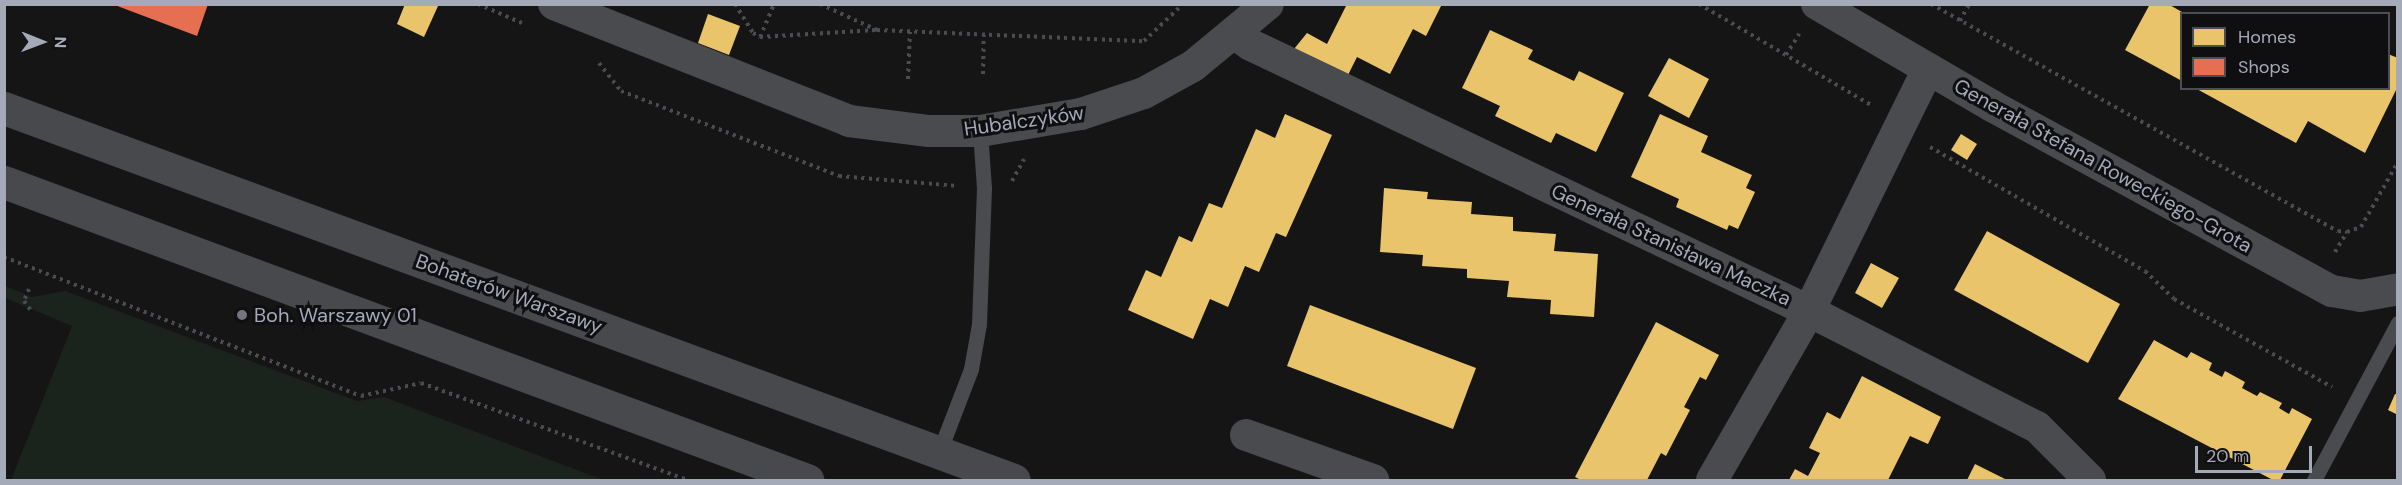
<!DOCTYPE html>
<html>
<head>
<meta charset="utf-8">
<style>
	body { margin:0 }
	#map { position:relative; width:2402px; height:485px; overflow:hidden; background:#151516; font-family:"DM Sans",sans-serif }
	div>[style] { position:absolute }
	.green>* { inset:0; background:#1b231d }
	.homes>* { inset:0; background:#e9c46a }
	.shops>* { inset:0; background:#e76f51 }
	.path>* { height:4px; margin-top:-2px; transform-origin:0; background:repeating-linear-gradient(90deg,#4b4c50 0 3px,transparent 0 7.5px) }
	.service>* { height:15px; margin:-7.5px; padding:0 7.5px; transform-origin:7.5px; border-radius:7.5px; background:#494b4f }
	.minor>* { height:32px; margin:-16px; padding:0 16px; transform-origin:16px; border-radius:16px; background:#494b4f }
	.secondary>* { height:33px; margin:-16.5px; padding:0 16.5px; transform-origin:16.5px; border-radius:16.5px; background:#48494d }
	.dots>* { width:16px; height:16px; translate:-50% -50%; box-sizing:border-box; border:3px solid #0f0f11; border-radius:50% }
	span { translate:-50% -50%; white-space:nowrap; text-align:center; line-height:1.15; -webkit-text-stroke:6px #0f0f11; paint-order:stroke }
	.street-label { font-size:20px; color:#a5aab8 }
	.poi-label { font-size:20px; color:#a5aab8 }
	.left { translate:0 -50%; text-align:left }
	.frame { position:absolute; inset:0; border:6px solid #a5aab8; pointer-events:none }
	.legend { position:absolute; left:2180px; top:12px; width:210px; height:78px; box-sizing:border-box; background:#0f0f11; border:2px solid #4b4d54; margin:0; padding:8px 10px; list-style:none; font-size:18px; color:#a5aab8 }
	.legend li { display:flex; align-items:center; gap:12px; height:30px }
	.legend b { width:30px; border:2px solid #4b4d54 }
	.north { position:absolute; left:12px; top:12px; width:60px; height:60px; -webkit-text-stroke:4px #0f0f11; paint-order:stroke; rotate:91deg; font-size:16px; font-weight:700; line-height:24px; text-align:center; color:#a5aab8 }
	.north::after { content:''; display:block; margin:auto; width:21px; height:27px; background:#a5aab8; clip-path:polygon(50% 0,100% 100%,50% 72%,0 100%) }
	.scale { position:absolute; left:2195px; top:446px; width:117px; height:27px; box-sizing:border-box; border:3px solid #a5aab8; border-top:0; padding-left:8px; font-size:18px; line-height:21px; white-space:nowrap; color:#a5aab8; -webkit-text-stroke:4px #0f0f11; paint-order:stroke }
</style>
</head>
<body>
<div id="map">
	<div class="green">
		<div style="clip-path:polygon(5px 286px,32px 297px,65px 291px,357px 401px,384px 397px,603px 480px,11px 480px,72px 326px,5px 298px)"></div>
	</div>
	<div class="homes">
		<div style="clip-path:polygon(405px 4px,438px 6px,424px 37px,397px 24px)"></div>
		<div style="clip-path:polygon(1347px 4px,1442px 4px,1426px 36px,1413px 29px,1390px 74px,1357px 57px,1348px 75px,1294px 49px,1307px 33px,1327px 44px)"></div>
		<div style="clip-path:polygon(2150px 4px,2168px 4px,2182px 12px,2182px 81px,2125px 50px)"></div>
		<div style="clip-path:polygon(708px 14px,740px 26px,729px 55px,698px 43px)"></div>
		<div style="clip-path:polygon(1490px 30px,1533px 50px,1528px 59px,1574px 81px,1579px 71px,1624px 93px,1596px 152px,1556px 133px,1551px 143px,1495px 116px,1500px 106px,1462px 88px)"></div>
		<div style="clip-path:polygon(2388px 54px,2398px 58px,2398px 86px,2365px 153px,2308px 121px,2296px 143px,2195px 88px,2388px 88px)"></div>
		<div style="clip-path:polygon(1669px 58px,1709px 79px,1689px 118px,1648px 96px)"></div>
		<div style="clip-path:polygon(1285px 114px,1332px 135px,1286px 237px,1276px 233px,1259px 272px,1245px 266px,1228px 307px,1210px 299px,1193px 339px,1128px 310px,1146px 270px,1161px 277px,1179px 236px,1192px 242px,1209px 203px,1222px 208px,1256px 129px,1275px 138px)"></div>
		<div style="clip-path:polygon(1660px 114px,1708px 136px,1701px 152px,1752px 175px,1746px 188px,1755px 192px,1738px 229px,1729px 225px,1727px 230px,1676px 207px,1679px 199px,1631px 177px)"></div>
		<div style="clip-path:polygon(1961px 134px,1977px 144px,1967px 160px,1951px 150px)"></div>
		<div style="clip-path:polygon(1384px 188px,1428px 192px,1427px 199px,1472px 202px,1471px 214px,1513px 217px,1513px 231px,1556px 234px,1554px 251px,1598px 254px,1594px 317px,1550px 314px,1551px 300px,1507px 297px,1509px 281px,1467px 278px,1467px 269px,1422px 266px,1423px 255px,1380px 252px)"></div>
		<div style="clip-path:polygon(1987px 231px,2120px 304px,2088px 363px,1954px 290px)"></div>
		<div style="clip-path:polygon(1871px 263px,1899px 278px,1882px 308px,1855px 293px)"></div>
		<div style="clip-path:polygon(1310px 305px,1476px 368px,1453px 429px,1287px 366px)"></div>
		<div style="clip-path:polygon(1656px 322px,1719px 355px,1706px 380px,1700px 377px,1684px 407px,1690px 410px,1666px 456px,1661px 453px,1647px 480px,1581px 480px,1575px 477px)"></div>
		<div style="clip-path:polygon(2154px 340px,2187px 358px,2191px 352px,2212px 363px,2209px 370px,2222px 377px,2225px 371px,2245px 382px,2242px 388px,2257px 396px,2260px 392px,2282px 403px,2279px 408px,2289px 414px,2292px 408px,2312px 419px,2280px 480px,2273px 480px,2118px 399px)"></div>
		<div style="clip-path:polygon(1862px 376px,1941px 417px,1928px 444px,1910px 436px,1888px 480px,1789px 480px,1795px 469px,1808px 476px,1820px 453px,1809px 448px,1827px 412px,1840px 419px)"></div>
		<div style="clip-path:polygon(2395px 394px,2398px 395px,2398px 415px,2388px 410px)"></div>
		<div style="clip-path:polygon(1975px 464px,2007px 480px,1967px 480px)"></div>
	</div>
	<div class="shops">
		<div style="clip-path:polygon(112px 4px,208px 4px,197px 36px)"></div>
	</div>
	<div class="path">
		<div style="left:478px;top:4px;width:48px;rotate:23.4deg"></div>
		<div style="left:735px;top:4px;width:34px;rotate:58deg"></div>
		<div style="left:753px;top:33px;width:8px;rotate:30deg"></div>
		<div style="left:760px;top:37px;width:116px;rotate:-3.5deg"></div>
		<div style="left:820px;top:4px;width:63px;rotate:24.5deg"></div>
		<div style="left:877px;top:30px;width:267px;rotate:2.4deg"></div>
		<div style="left:1144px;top:41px;width:54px;rotate:-43.5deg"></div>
		<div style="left:1699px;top:4px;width:199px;rotate:30.4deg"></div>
		<div style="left:1931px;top:4px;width:466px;rotate:29.2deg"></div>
		<div style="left:2338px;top:231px;width:9px;rotate:6deg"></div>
		<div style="left:1960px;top:21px;width:19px;rotate:-62deg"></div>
		<div style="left:760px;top:37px;width:36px;rotate:-67deg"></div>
		<div style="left:1786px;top:55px;width:25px;rotate:-58deg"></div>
		<div style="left:599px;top:63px;width:36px;rotate:52deg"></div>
		<div style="left:621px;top:91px;width:234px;rotate:21.3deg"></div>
		<div style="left:839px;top:176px;width:118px;rotate:4.8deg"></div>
		<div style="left:983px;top:74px;width:39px;rotate:-89deg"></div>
		<div style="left:908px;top:79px;width:47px;rotate:-87.6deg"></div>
		<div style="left:1930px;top:147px;width:248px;rotate:30deg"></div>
		<div style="left:2145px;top:271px;width:40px;rotate:44deg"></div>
		<div style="left:2174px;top:299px;width:181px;rotate:29.1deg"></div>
		<div style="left:1012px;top:181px;width:25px;rotate:-61deg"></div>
		<div style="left:2335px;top:252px;width:23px;rotate:-59deg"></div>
		<div style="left:2347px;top:232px;width:15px;rotate:-20deg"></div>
		<div style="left:2361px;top:227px;width:75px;rotate:-60.4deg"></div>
		<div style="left:4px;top:257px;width:383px;rotate:21.3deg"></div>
		<div style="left:361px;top:396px;width:61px;rotate:-12.2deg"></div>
		<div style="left:421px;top:383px;width:284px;rotate:20deg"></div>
		<div style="left:29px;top:289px;width:13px;rotate:113deg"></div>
		<div style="left:24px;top:301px;width:14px;rotate:54deg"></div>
	</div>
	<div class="service">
		<div style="left:938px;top:455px;width:92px;rotate:-69deg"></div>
		<div style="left:971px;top:369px;width:46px;rotate:-79.9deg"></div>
		<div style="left:979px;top:324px;width:136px;rotate:-87.9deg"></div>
		<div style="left:984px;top:188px;width:57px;rotate:-94deg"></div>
		<div style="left:2314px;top:480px;width:178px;rotate:-61.9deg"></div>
	</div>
	<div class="minor">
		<div style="left:554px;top:4px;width:317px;rotate:21.6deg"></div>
		<div style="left:849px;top:121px;width:81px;rotate:7.1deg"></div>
		<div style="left:929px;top:131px;width:51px"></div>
		<div style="left:980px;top:131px;width:102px;rotate:-9.6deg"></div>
		<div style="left:1081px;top:114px;width:66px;rotate:-18.4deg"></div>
		<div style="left:1144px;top:93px;width:56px;rotate:-28.9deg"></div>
		<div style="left:1193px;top:66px;width:97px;rotate:-39.6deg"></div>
		<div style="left:1817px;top:4px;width:203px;rotate:30.2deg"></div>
		<div style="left:1992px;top:106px;width:387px;rotate:28.6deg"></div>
		<div style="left:2332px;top:291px;width:28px;rotate:10deg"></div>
		<div style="left:2360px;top:296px;width:39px;rotate:-10deg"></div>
		<div style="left:1235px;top:34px;width:19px;rotate:35deg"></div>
		<div style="left:1251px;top:45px;width:618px;rotate:25.49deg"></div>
		<div style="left:1809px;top:311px;width:256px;rotate:27deg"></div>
		<div style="left:2037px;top:427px;width:75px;rotate:45deg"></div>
		<div style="left:1246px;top:435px;width:135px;rotate:19.5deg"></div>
		<div style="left:1712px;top:480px;width:195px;rotate:-60.1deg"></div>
		<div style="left:1809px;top:311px;width:270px;rotate:-63.8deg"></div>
	</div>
	<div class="secondary">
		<div style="left:4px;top:108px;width:1076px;rotate:20.22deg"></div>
		<div style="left:4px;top:182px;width:857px;rotate:20.36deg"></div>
	</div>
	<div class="dots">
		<div style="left:242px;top:315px;background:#73767f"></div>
	</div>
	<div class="street-label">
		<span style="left:1024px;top:121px;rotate:-8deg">Hubalczyków</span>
		<span style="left:2103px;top:166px;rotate:29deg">Generała Stefana Roweckiego-Grota</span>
		<span style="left:1671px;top:245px;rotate:25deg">Generała Stanisława Maczka</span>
		<span style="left:509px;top:294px;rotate:20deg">Bohaterów Warszawy</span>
	</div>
	<div class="poi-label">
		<span class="left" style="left:254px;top:315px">Boh. Warszawy 01</span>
	</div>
	<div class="frame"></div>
	<ul class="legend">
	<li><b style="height:16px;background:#e9c46a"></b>Homes</li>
	<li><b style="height:16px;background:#e76f51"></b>Shops</li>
	</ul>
	<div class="north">N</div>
	<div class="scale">20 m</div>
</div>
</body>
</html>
